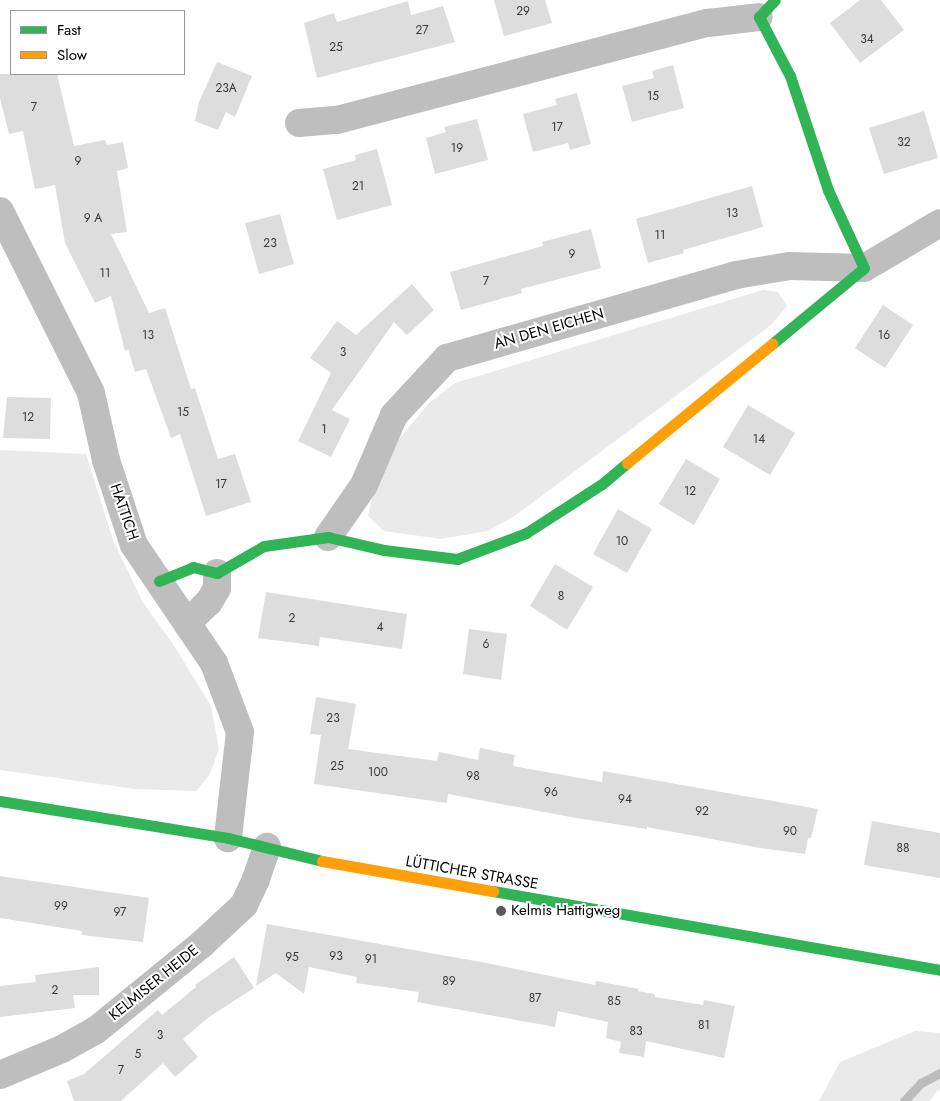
<!DOCTYPE html>
<html>
<head>
<meta charset="utf-8">
<style>
	body { margin:0 }
	#map { position:relative; width:940px; height:1101px; overflow:hidden; background:#fff; font-family:Jost,sans-serif }
	div>[style] { position:absolute }
	.green>* { inset:0; background:#eaeaea }
	.stream>* { height:9px; margin:-4.5px; padding:0 4.5px; transform-origin:4.5px; border-radius:4.5px; background:#bcbcbc }
	.building>* { inset:0; background:#ddd }
	.street>* { height:28px; margin:-14px; padding:0 14px; transform-origin:14px; border-radius:14px; background:#bebebe }
	.fast>* { height:11px; margin:-5.5px; padding:0 5.5px; transform-origin:5.5px; border-radius:5.5px; background:#30b455 }
	.slow>* { height:11px; margin:-5.5px; padding:0 5.5px; transform-origin:5.5px; border-radius:5.5px; background:#ff9f0a }
	.dots>* { width:14px; height:14px; translate:-50% -50%; box-sizing:border-box; border:2px solid #fff; border-radius:50% }
	span { translate:-50% -50%; white-space:nowrap; text-align:center; line-height:1.15; -webkit-text-stroke:4px #fff; paint-order:stroke }
	.number-label { font-size:12px; color:#373737 }
	.number-label span { -webkit-text-stroke-width:0 }
	.street-label { font-size:15px; color:#000 }
	.poi-label { font-size:15px; color:#000 }
	.left { translate:0 -50%; text-align:left }
	.legend { position:absolute; left:10px; top:10px; width:175px; height:65px; box-sizing:border-box; background:#fff; border:1px solid #999; margin:0; padding:6px 9px; list-style:none; font-size:15px; color:#000 }
	.legend li { display:flex; align-items:center; gap:10px; height:25px }
	.legend b { width:25px; border:1px solid #999 }
</style>
</head>
<body>
<div id="map">
	<div class="green">
		<div style="clip-path:polygon(763px 290px,778px 292px,787px 306px,771px 325px,516px 515px,488px 531px,441px 539px,384px 531px,368px 516px,371px 502px,399px 439px,429px 403px,455px 383px)"></div>
		<div style="clip-path:polygon(0 450px,86px 454px,113px 540px,142px 601px,173px 644px,211px 706px,219px 749px,210px 774px,196px 791px,135px 789px,0 770px)"></div>
		<div style="clip-path:polygon(915px 1031px,940px 1033px,940px 1090px,938px 1090px,930px 1101px,819px 1101px,840px 1062px)"></div>
	</div>
	<div class="stream">
		<div style="left:904px;top:1101px;width:25px;rotate:-47deg"></div>
		<div style="left:921px;top:1083px;width:21px;rotate:-28deg"></div>
	</div>
	<div class="building">
		<div style="clip-path:polygon(494px 0,545px 0,552px 23px,504px 36px)"></div>
		<div style="clip-path:polygon(860px 0,881px 0,904px 30px,860px 63px,830px 23px)"></div>
		<div style="clip-path:polygon(408px 1px,411px 15px,443px 6px,455px 42px,317px 78px,304px 23px,334px 13px,337px 22px)"></div>
		<div style="clip-path:polygon(217px 62px,252px 76px,235px 117px,226px 112px,218px 130px,195px 121px,199px 102px)"></div>
		<div style="clip-path:polygon(673px 65px,684px 108px,632px 122px,622px 86px,654px 78px,652px 71px)"></div>
		<div style="clip-path:polygon(0 74px,57px 74px,74px 146px,105px 140px,107px 145px,123px 142px,128px 168px,117px 171px,127px 232px,111px 234px,149px 313px,165px 308px,191px 389px,195px 388px,218px 459px,235px 454px,251px 502px,206px 516px,180px 434px,171px 438px,146px 369px,135px 372px,128px 349px,125px 351px,111px 296px,95px 303px,65px 243px,55px 185px,35px 189px,23px 131px,9px 134px,0 98px)"></div>
		<div style="clip-path:polygon(577px 93px,591px 144px,570px 150px,568px 143px,533px 152px,523px 114px,557px 105px,555px 99px)"></div>
		<div style="clip-path:polygon(924px 111px,938px 158px,884px 174px,869px 128px)"></div>
		<div style="clip-path:polygon(477px 119px,488px 160px,435px 174px,426px 138px,446px 132px,444px 127px)"></div>
		<div style="clip-path:polygon(377px 149px,392px 205px,337px 220px,323px 169px,356px 160px,355px 155px)"></div>
		<div style="clip-path:polygon(752px 186px,763px 227px,683px 250px,684px 253px,648px 263px,636px 219px)"></div>
		<div style="clip-path:polygon(280px 214px,294px 264px,259px 274px,245px 223px)"></div>
		<div style="clip-path:polygon(591px 229px,601px 268px,521px 289px,522px 293px,461px 310px,450px 272px,543px 246px,542px 242px)"></div>
		<div style="clip-path:polygon(412px 284px,434px 310px,407px 335px,394px 322px,332px 410px,350px 419px,331px 457px,298px 441px,331px 373px,310px 358px,337px 321px,356px 335px)"></div>
		<div style="clip-path:polygon(883px 305px,913px 325px,885px 368px,855px 348px)"></div>
		<div style="clip-path:polygon(7px 397px,51px 398px,50px 439px,3px 438px)"></div>
		<div style="clip-path:polygon(748px 405px,795px 433px,770px 475px,723px 447px)"></div>
		<div style="clip-path:polygon(686px 459px,720px 479px,694px 525px,659px 504px)"></div>
		<div style="clip-path:polygon(618px 509px,652px 529px,627px 573px,593px 554px)"></div>
		<div style="clip-path:polygon(555px 564px,593px 587px,567px 630px,530px 606px)"></div>
		<div style="clip-path:polygon(266px 592px,407px 614px,402px 649px,320px 637px,319px 646px,258px 638px)"></div>
		<div style="clip-path:polygon(469px 629px,507px 634px,501px 680px,463px 674px)"></div>
		<div style="clip-path:polygon(316px 697px,356px 704px,348px 749px,437px 761px,439px 752px,478px 760px,480px 748px,515px 755px,513px 766px,602px 782px,603px 771px,818px 809px,811px 838px,808px 838px,805px 854px,760px 848px,647px 827px,647px 829px,576px 818px,448px 794px,447px 803px,314px 784px,321px 735px,310px 734px)"></div>
		<div style="clip-path:polygon(872px 821px,940px 833px,940px 878px,864px 865px)"></div>
		<div style="clip-path:polygon(0 876px,149px 898px,143px 942px,82px 935px,82px 931px,0 918px)"></div>
		<div style="clip-path:polygon(267px 924px,481px 962px,595px 985px,596px 981px,639px 989px,637px 991px,655px 994px,655px 997px,703px 1005px,704px 1000px,735px 1006px,724px 1058px,646px 1041px,644px 1057px,619px 1053px,621px 1042px,606px 1038px,608px 1022px,558px 1011px,555px 1027px,417px 1002px,419px 992px,356px 983px,357px 977px,309px 967px,304px 994px,276px 973px,256px 986px)"></div>
		<div style="clip-path:polygon(234px 957px,254px 988px,209px 1017px,183px 1039px,198px 1057px,175px 1077px,163px 1063px,121px 1101px,74px 1101px,67px 1081px,84px 1074px,158px 1010px,162px 1015px,196px 987px,195px 985px)"></div>
		<div style="clip-path:polygon(99px 967px,99px 995px,73px 995px,75px 1008px,0 1017px,0 986px,36px 982px,35px 975px)"></div>
	</div>
	<div class="street">
		<div style="left:299px;top:123px;width:38px;rotate:-5deg"></div>
		<div style="left:337px;top:120px;width:383px;rotate:-14.7deg"></div>
		<div style="left:708px;top:23px;width:51px;rotate:-6.7deg"></div>
		<div style="left:0;top:211px;width:203px;rotate:63.4deg"></div>
		<div style="left:91px;top:393px;width:69px;rotate:77.4deg"></div>
		<div style="left:106px;top:460px;width:89px;rotate:71.8deg"></div>
		<div style="left:134px;top:545px;width:143px;rotate:55.9deg"></div>
		<div style="left:214px;top:663px;width:74px;rotate:69.4deg"></div>
		<div style="left:240px;top:732px;width:107px;rotate:96.5deg"></div>
		<div style="left:328px;top:537px;width:63px;rotate:-55.3deg"></div>
		<div style="left:364px;top:485px;width:76px;rotate:-66.8deg"></div>
		<div style="left:394px;top:415px;width:78px;rotate:-47.1deg"></div>
		<div style="left:447px;top:358px;width:301px;rotate:-16deg"></div>
		<div style="left:736px;top:275px;width:55px;rotate:-9.5deg"></div>
		<div style="left:790px;top:266px;width:74px;rotate:1.5deg"></div>
		<div style="left:864px;top:268px;width:88px;rotate:-30.6deg"></div>
		<div style="left:187px;top:623px;width:30px;rotate:-44deg"></div>
		<div style="left:209px;top:602px;width:16px;rotate:-60deg"></div>
		<div style="left:217px;top:588px;width:15px;rotate:-90deg"></div>
		<div style="left:0;top:1075px;width:67px;rotate:-22.8deg"></div>
		<div style="left:62px;top:1049px;width:38px;rotate:-29deg"></div>
		<div style="left:95px;top:1031px;width:138px;rotate:-39.1deg"></div>
		<div style="left:202px;top:944px;width:57px;rotate:-42.9deg"></div>
		<div style="left:244px;top:905px;width:29px;rotate:-65deg"></div>
		<div style="left:256px;top:879px;width:34px;rotate:-71deg"></div>
	</div>
	<div class="fast">
		<div style="left:772px;top:344px;width:119px;rotate:-39.6deg"></div>
		<div style="left:864px;top:268px;width:86px;rotate:-114.8deg"></div>
		<div style="left:828px;top:190px;width:120px;rotate:-108.4deg"></div>
		<div style="left:790px;top:76px;width:67px;rotate:-117.7deg"></div>
		<div style="left:759px;top:17px;width:23px;rotate:-47deg"></div>
		<div style="left:159px;top:581px;width:37px;rotate:-22deg"></div>
		<div style="left:193px;top:567px;width:25px;rotate:14deg"></div>
		<div style="left:217px;top:573px;width:54px;rotate:-29.9deg"></div>
		<div style="left:264px;top:546px;width:65px;rotate:-8deg"></div>
		<div style="left:328px;top:537px;width:57px;rotate:13.1deg"></div>
		<div style="left:384px;top:550px;width:74px;rotate:7deg"></div>
		<div style="left:457px;top:559px;width:74px;rotate:-20.6deg"></div>
		<div style="left:526px;top:533px;width:90px;rotate:-32.8deg"></div>
		<div style="left:602px;top:484px;width:33px;rotate:-40deg"></div>
		<div style="left:0;top:801px;width:231px;rotate:9.2deg"></div>
		<div style="left:228px;top:838px;width:97px;rotate:13.7deg"></div>
		<div style="left:493px;top:891px;width:454px;rotate:10deg"></div>
	</div>
	<div class="slow">
		<div style="left:627px;top:463px;width:188px;rotate:-39.4deg"></div>
		<div style="left:322px;top:861px;width:174px;rotate:10deg"></div>
	</div>
	<div class="dots">
		<div style="left:501px;top:911px;background:#595959"></div>
	</div>
	<div class="number-label">
		<span style="left:523px;top:12px">29</span>
		<span style="left:422px;top:31px">27</span>
		<span style="left:867px;top:40px">34</span>
		<span style="left:336px;top:48px">25</span>
		<span style="left:226px;top:89px">23A</span>
		<span style="left:653px;top:97px">15</span>
		<span style="left:34px;top:108px">7</span>
		<span style="left:557px;top:128px">17</span>
		<span style="left:904px;top:143px">32</span>
		<span style="left:457px;top:149px">19</span>
		<span style="left:78px;top:162px">9</span>
		<span style="left:358px;top:187px">21</span>
		<span style="left:732px;top:214px">13</span>
		<span style="left:93px;top:219px">9 A</span>
		<span style="left:660px;top:236px">11</span>
		<span style="left:270px;top:244px">23</span>
		<span style="left:572px;top:255px">9</span>
		<span style="left:105px;top:274px">11</span>
		<span style="left:486px;top:282px">7</span>
		<span style="left:148px;top:336px">13</span>
		<span style="left:884px;top:336px">16</span>
		<span style="left:343px;top:353px">3</span>
		<span style="left:183px;top:413px">15</span>
		<span style="left:28px;top:418px">12</span>
		<span style="left:324px;top:430px">1</span>
		<span style="left:759px;top:440px">14</span>
		<span style="left:221px;top:485px">17</span>
		<span style="left:690px;top:492px">12</span>
		<span style="left:622px;top:542px">10</span>
		<span style="left:561px;top:597px">8</span>
		<span style="left:292px;top:619px">2</span>
		<span style="left:380px;top:628px">4</span>
		<span style="left:486px;top:645px">6</span>
		<span style="left:333px;top:719px">23</span>
		<span style="left:337px;top:767px">25</span>
		<span style="left:378px;top:773px">100</span>
		<span style="left:473px;top:777px">98</span>
		<span style="left:551px;top:793px">96</span>
		<span style="left:625px;top:800px">94</span>
		<span style="left:702px;top:812px">92</span>
		<span style="left:790px;top:832px">90</span>
		<span style="left:903px;top:849px">88</span>
		<span style="left:61px;top:907px">99</span>
		<span style="left:120px;top:913px">97</span>
		<span style="left:336px;top:957px">93</span>
		<span style="left:292px;top:958px">95</span>
		<span style="left:371px;top:960px">91</span>
		<span style="left:449px;top:982px">89</span>
		<span style="left:55px;top:991px">2</span>
		<span style="left:535px;top:999px">87</span>
		<span style="left:614px;top:1002px">85</span>
		<span style="left:704px;top:1026px">81</span>
		<span style="left:636px;top:1032px">83</span>
		<span style="left:160px;top:1036px">3</span>
		<span style="left:138px;top:1055px">5</span>
		<span style="left:121px;top:1071px">7</span>
	</div>
	<div class="street-label">
		<span style="left:549px;top:329px;rotate:-16deg">AN DEN EICHEN</span>
		<span style="left:124px;top:512px;rotate:71deg">HATTICH</span>
		<span style="left:472px;top:873px;rotate:10deg">LÜTTICHER STRASSE</span>
		<span style="left:154px;top:983px;rotate:-39deg">KELMISER HEIDE</span>
	</div>
	<div class="poi-label">
		<span class="left" style="left:511px;top:911px">Kelmis Hattigweg</span>
	</div>
	<ul class="legend">
	<li><b style="height:6px;background:#30b455"></b>Fast</li>
	<li><b style="height:6px;background:#ff9f0a"></b>Slow</li>
	</ul>
</div>
</body>
</html>
